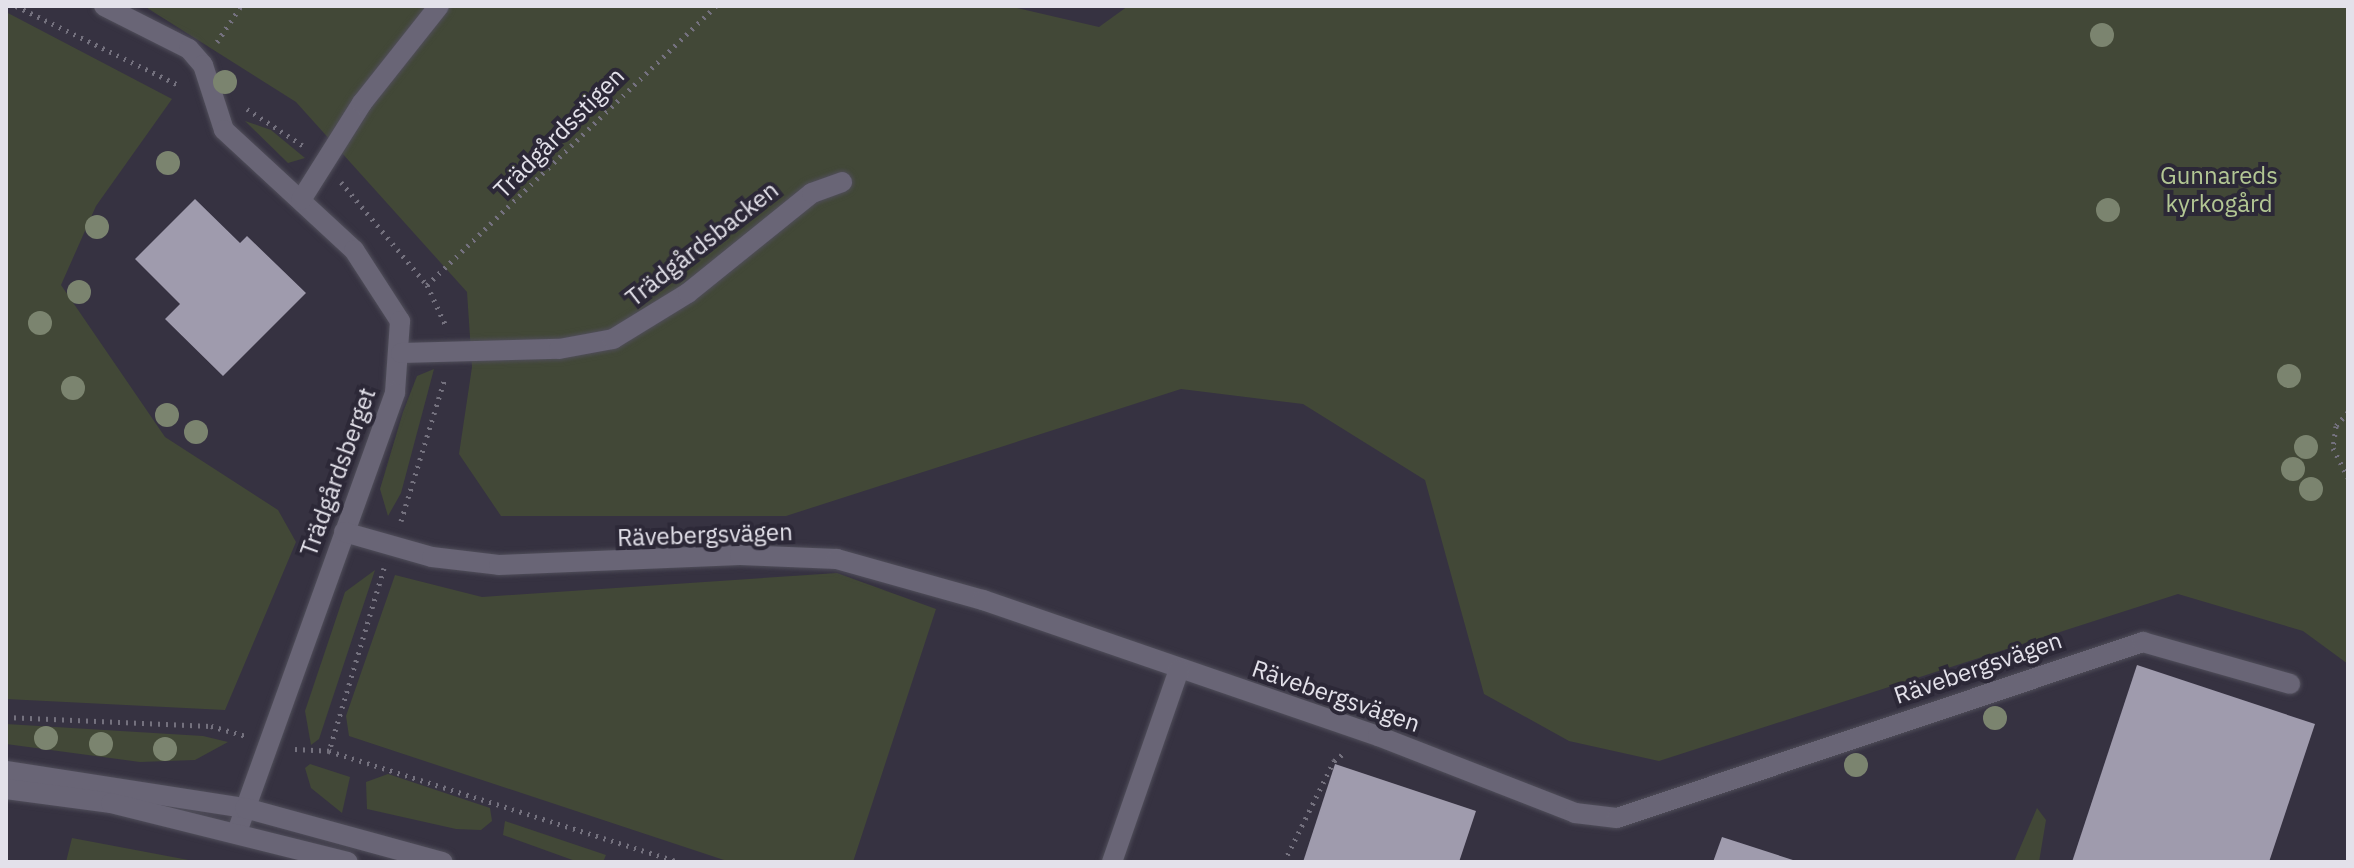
<!DOCTYPE html>
<html>
<head>
<meta charset="utf-8">
<style>
	body { margin:0 }
	#map { position:relative; width:2354px; height:868px; overflow:hidden; background:#363241; font-family:"IBM Plex Sans",sans-serif }
	div>[style] { position:absolute }
	.green>* { inset:0; background:#424837 }
	.building>* { inset:0; background:#9f9bad }
	.path>* { height:5px; margin-top:-2.5px; transform-origin:0; background:repeating-linear-gradient(90deg,#74717e 0 2px,transparent 0 8px) }
	.roads { filter:drop-shadow(0 0 2px #504e5a) drop-shadow(0 0 2px #504e5a) }
	.minor>* { height:20px; margin:-10px; padding:0 10px; transform-origin:10px; border-radius:10px; background:#696576 }
	.trees>* { width:24px; height:24px; margin:-12px; border-radius:50%; background:#7b846f }
	span { translate:-50% -50%; white-space:nowrap; text-align:center; line-height:1.15; -webkit-text-stroke:8px #2c2837; paint-order:stroke }
	.street-label { font-size:24px; color:#e3e1ea }
	.park-label { font-size:24px; color:#b3c794 }
	.frame { position:absolute; inset:0; border:8px solid #e3e1ea; pointer-events:none }
</style>
</head>
<body>
<div id="map">
	<div class="green">
		<div style="clip-path:polygon(144px 6px,1008px 6px,1099px 27px,1128px 6px,2348px 6px,2348px 664px,2303px 631px,2178px 594px,1659px 761px,1569px 741px,1484px 694px,1425px 480px,1303px 404px,1181px 389px,786px 516px,501px 516px,459px 454px,472px 367px,467px 292px,296px 102px)"></div>
		<div style="clip-path:polygon(6px 12px,172px 99px,96px 206px,61px 285px,165px 437px,278px 510px,296px 542px,225px 710px,6px 699px)"></div>
		<div style="clip-path:polygon(245px 121px,271px 130px,305px 158px,288px 163px)"></div>
		<div style="clip-path:polygon(434px 369px,401px 493px,388px 516px,380px 489px,403px 412px,417px 376px)"></div>
		<div style="clip-path:polygon(375px 570px,319px 739px,311px 745px,305px 711px,345px 592px)"></div>
		<div style="clip-path:polygon(837px 573px,936px 609px,853px 862px,730px 862px,349px 736px,346px 716px,395px 575px,482px 597px)"></div>
		<div style="clip-path:polygon(6px 724px,203px 736px,228px 742px,195px 760px,140px 762px,6px 744px)"></div>
		<div style="clip-path:polygon(310px 764px,350px 777px,342px 813px,311px 788px,305px 768px)"></div>
		<div style="clip-path:polygon(388px 774px,490px 808px,492px 821px,481px 830px,456px 829px,367px 809px,366px 782px)"></div>
		<div style="clip-path:polygon(2037px 808px,2046px 820px,2039px 862px,2014px 862px)"></div>
		<div style="clip-path:polygon(505px 821px,606px 855px,603px 862px,578px 862px,503px 835px)"></div>
		<div style="clip-path:polygon(72px 838px,199px 862px,66px 862px)"></div>
	</div>
	<div class="building">
		<div style="clip-path:polygon(195px 199px,240px 243px,247px 236px,306px 293px,223px 376px,165px 319px,180px 304px,135px 259px)"></div>
		<div style="clip-path:polygon(2137px 665px,2315px 724px,2269px 862px,2072px 862px)"></div>
		<div style="clip-path:polygon(1335px 764px,1476px 811px,1459px 862px,1303px 862px)"></div>
		<div style="clip-path:polygon(1722px 837px,1796px 861px,1796px 862px,1713px 862px)"></div>
	</div>
	<div class="path">
		<div style="left:16px;top:6px;width:183px;rotate:25.9deg"></div>
		<div style="left:217px;top:42px;width:43px;rotate:-56.3deg"></div>
		<div style="left:247px;top:109px;width:69px;rotate:33.2deg"></div>
		<div style="left:341px;top:182px;width:134px;rotate:50.1deg"></div>
		<div style="left:427px;top:285px;width:47px;rotate:65.1deg"></div>
		<div style="left:427px;top:285px;width:402px;rotate:-44deg"></div>
		<div style="left:2348px;top:412px;width:18px;rotate:131deg"></div>
		<div style="left:2336px;top:426px;width:22px;rotate:98deg"></div>
		<div style="left:2333px;top:448px;width:34px;rotate:63deg"></div>
		<div style="left:401px;top:521px;width:150px;rotate:-72.9deg"></div>
		<div style="left:384px;top:568px;width:191px;rotate:106.7deg"></div>
		<div style="left:329px;top:751px;width:366px;rotate:17.6deg"></div>
		<div style="left:6px;top:717px;width:205px;rotate:2.5deg"></div>
		<div style="left:211px;top:726px;width:36px;rotate:16deg"></div>
		<div style="left:295px;top:749px;width:34px;rotate:3deg"></div>
		<div style="left:1284px;top:862px;width:113px;rotate:-63.7deg"></div>
		<div style="left:1334px;top:761px;width:14px;rotate:-39deg"></div>
	</div>
	<div class="roads">
		<div class="minor">
			<div style="left:104px;top:6px;width:95px;rotate:26.8deg"></div>
			<div style="left:189px;top:49px;width:21px;rotate:49deg"></div>
			<div style="left:203px;top:65px;width:68px;rotate:72.1deg"></div>
			<div style="left:224px;top:130px;width:177px;rotate:42.7deg"></div>
			<div style="left:354px;top:250px;width:85px;rotate:57.1deg"></div>
			<div style="left:400px;top:321px;width:72px;rotate:94deg"></div>
			<div style="left:395px;top:393px;width:467px;rotate:109.8deg"></div>
			<div style="left:301px;top:200px;width:115px;rotate:-57.8deg"></div>
			<div style="left:362px;top:103px;width:124px;rotate:-51.6deg"></div>
			<div style="left:401px;top:353px;width:158px;rotate:-1.5deg"></div>
			<div style="left:559px;top:349px;width:55px;rotate:-10.5deg"></div>
			<div style="left:613px;top:339px;width:88px;rotate:-31.5deg"></div>
			<div style="left:688px;top:293px;width:159px;rotate:-38.9deg"></div>
			<div style="left:812px;top:193px;width:32px;rotate:-20deg"></div>
			<div style="left:344px;top:532px;width:91px;rotate:15.9deg"></div>
			<div style="left:432px;top:557px;width:67px;rotate:6.8deg"></div>
			<div style="left:499px;top:565px;width:241px;rotate:-2.4deg"></div>
			<div style="left:740px;top:555px;width:97px;rotate:2.4deg"></div>
			<div style="left:837px;top:559px;width:152px;rotate:15.7deg"></div>
			<div style="left:983px;top:600px;width:418px;rotate:19deg"></div>
			<div style="left:1378px;top:736px;width:212px;rotate:21.3deg"></div>
			<div style="left:1575px;top:813px;width:42px;rotate:6.8deg"></div>
			<div style="left:1617px;top:818px;width:555px;rotate:-18.5deg"></div>
			<div style="left:2143px;top:642px;width:153px;rotate:15.9deg"></div>
			<div style="left:6px;top:771px;width:242px;rotate:8.8deg"></div>
			<div style="left:245px;top:808px;width:205px;rotate:15.3deg"></div>
			<div style="left:6px;top:789px;width:106px;rotate:7.6deg"></div>
			<div style="left:111px;top:803px;width:244px;rotate:14deg"></div>
			<div style="left:1112px;top:862px;width:203px;rotate:-70.8deg"></div>
		</div>
	</div>
	<div class="trees">
		<div style="left:2102px;top:35px"></div>
		<div style="left:225px;top:82px"></div>
		<div style="left:168px;top:163px"></div>
		<div style="left:2108px;top:210px"></div>
		<div style="left:97px;top:227px"></div>
		<div style="left:79px;top:292px"></div>
		<div style="left:40px;top:323px"></div>
		<div style="left:2289px;top:376px"></div>
		<div style="left:73px;top:388px"></div>
		<div style="left:167px;top:415px"></div>
		<div style="left:196px;top:432px"></div>
		<div style="left:2306px;top:447px"></div>
		<div style="left:2293px;top:469px"></div>
		<div style="left:2311px;top:489px"></div>
		<div style="left:1995px;top:718px"></div>
		<div style="left:46px;top:738px"></div>
		<div style="left:101px;top:744px"></div>
		<div style="left:165px;top:749px"></div>
		<div style="left:1856px;top:765px"></div>
	</div>
	<div class="street-label">
		<span style="left:559px;top:133px;rotate:-45deg">Trädgårdsstigen</span>
		<span style="left:702px;top:244px;rotate:-38deg">Trädgårdsbacken</span>
		<span style="left:338px;top:472px;rotate:-70deg">Trädgårdsberget</span>
		<span style="left:705px;top:535px;rotate:-2deg">Rävebergsvägen</span>
		<span style="left:1978px;top:668px;rotate:-19deg">Rävebergsvägen</span>
		<span style="left:1336px;top:696px;rotate:19deg">Rävebergsvägen</span>
	</div>
	<div class="park-label">
		<span style="left:2219px;top:190px">Gunnareds<br>kyrkogård</span>
	</div>
	<div class="frame"></div>
</div>
</body>
</html>
